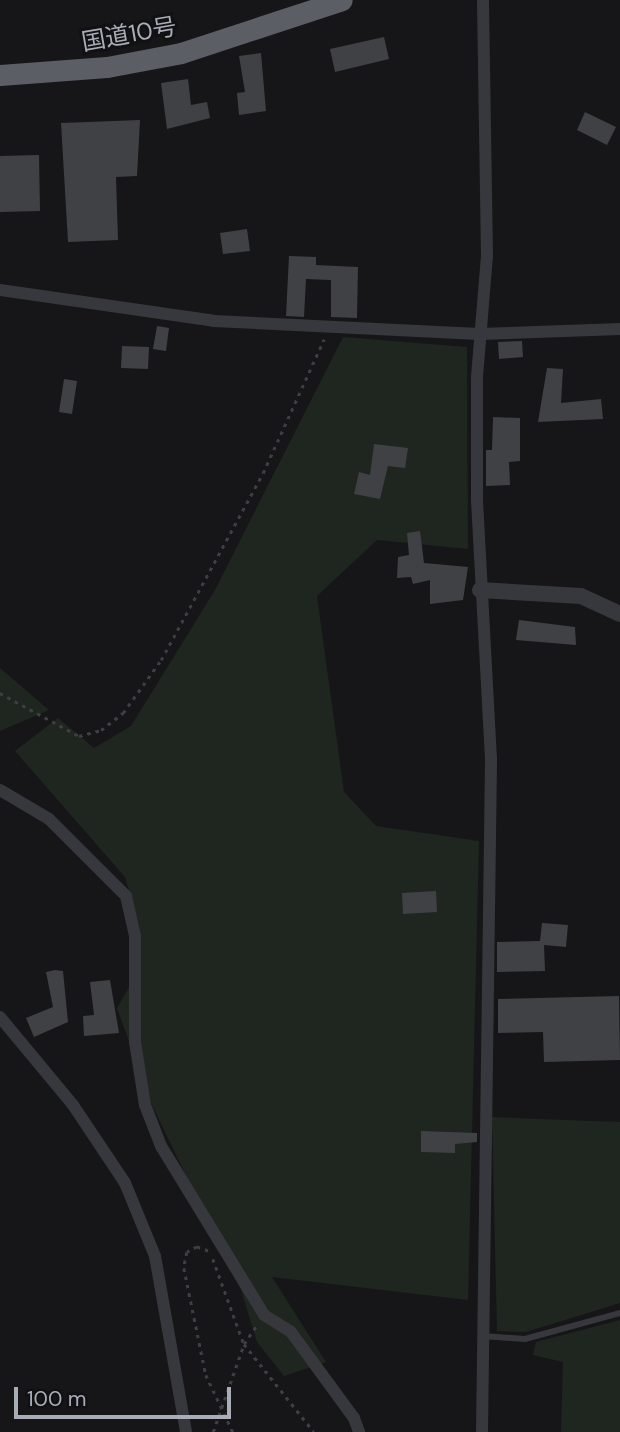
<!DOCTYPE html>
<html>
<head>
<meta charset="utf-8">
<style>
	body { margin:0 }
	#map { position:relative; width:620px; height:1432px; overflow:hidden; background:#161618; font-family:"DM Sans","Noto Sans JP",sans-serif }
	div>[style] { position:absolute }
	.green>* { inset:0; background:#1e261f }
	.building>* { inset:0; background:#404145 }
	.path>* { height:2.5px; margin-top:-1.25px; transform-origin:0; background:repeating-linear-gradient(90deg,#3d3f44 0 3.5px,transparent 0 8.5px) }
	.service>* { height:6px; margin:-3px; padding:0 3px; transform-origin:3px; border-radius:3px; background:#37383d }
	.minor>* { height:12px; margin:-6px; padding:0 6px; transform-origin:6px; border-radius:6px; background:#37383d }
	.tertiary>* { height:16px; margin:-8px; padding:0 8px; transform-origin:8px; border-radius:8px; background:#37383d }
	.trunk>* { height:21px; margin:-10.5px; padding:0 10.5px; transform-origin:10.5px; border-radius:10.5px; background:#5b5e65 }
	span { translate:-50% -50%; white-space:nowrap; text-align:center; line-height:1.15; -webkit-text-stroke:6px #111113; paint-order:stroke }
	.street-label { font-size:24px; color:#a8adb8 }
	.scale { position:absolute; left:14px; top:1387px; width:217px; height:32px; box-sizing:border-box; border:4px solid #a8adb8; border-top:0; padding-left:9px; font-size:21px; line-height:24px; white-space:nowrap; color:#a8adb8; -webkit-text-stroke:5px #111113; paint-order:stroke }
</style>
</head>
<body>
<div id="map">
	<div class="green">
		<div style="clip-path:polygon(343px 337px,467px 347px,468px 549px,377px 540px,317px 596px,344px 792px,376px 826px,479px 841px,468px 1300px,272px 1277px,326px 1362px,284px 1376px,257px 1342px,241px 1290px,152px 1105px,117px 1008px,140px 968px,139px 926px,125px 877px,15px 751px,58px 718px,94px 748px,131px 726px,215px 590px)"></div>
		<div style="clip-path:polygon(0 668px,49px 710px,0 731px)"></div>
		<div style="clip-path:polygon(492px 1117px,620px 1122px,620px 1303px,526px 1332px,497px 1331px)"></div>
		<div style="clip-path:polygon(620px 1320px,620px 1432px,561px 1432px,563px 1362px,533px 1355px,536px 1342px)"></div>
	</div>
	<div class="building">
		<div style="clip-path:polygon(384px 37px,389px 59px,335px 72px,330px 49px)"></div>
		<div style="clip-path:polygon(261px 53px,266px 111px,239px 115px,237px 93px,245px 92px,239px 56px)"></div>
		<div style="clip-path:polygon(188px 79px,191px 105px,207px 102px,210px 118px,167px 129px,161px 83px)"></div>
		<div style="clip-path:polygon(585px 112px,616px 127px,607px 145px,577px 130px)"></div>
		<div style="clip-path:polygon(140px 120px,137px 176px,116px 177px,118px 240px,68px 242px,61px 123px)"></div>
		<div style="clip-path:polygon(39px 155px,40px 211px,0 212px,0 156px)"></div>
		<div style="clip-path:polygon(247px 229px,250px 251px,223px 254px,220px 233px)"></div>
		<div style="clip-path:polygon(289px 256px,316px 257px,316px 265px,358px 267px,357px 318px,331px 317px,331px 280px,306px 279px,304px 317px,286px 316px)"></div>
		<div style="clip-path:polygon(157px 326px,169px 328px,166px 351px,153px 349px)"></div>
		<div style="clip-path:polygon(522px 341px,523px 357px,499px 359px,498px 342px)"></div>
		<div style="clip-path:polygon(122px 346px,149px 347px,148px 369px,121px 368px)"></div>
		<div style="clip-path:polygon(547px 368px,563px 369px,561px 403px,601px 399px,603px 419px,538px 422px)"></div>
		<div style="clip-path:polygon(64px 379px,77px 381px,72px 414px,59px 412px)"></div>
		<div style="clip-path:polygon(493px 417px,520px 418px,520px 461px,509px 462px,510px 485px,486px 486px,486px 450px,492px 450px)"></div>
		<div style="clip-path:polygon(374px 444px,408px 448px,405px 468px,388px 466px,380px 499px,354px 494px,359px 472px,370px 475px)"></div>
		<div style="clip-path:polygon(420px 531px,424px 563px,468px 567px,463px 600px,430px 604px,430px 580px,413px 584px,411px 577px,397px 578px,398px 557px,409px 555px,407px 533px)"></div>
		<div style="clip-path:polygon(519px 620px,575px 627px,576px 645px,516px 640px)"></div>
		<div style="clip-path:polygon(436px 891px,437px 912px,403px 914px,402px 893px)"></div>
		<div style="clip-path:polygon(542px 923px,568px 925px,566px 947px,544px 945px,545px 971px,497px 972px,497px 942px,540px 941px)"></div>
		<div style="clip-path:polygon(55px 970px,63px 971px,68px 1022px,34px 1037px,26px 1018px,53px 1007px,46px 972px)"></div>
		<div style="clip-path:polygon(110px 980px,119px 1033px,84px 1036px,83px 1016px,94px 1015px,90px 982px)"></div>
		<div style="clip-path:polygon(619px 996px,620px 1060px,544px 1062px,543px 1032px,498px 1033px,498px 999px)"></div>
		<div style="clip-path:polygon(421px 1131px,477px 1133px,477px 1142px,455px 1144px,455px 1153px,421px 1152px)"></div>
	</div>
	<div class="path">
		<div style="left:0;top:693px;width:90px;rotate:28.6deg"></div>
		<div style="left:79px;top:736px;width:23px;rotate:-15deg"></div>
		<div style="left:101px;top:730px;width:28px;rotate:-38deg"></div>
		<div style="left:123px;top:713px;width:65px;rotate:-54.4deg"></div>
		<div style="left:161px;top:660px;width:213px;rotate:-61.4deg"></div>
		<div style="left:263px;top:473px;width:147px;rotate:-65.5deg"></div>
		<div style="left:208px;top:1251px;width:12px;rotate:-160deg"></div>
		<div style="left:197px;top:1247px;width:11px;rotate:153deg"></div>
		<div style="left:187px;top:1252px;width:16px;rotate:101deg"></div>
		<div style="left:184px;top:1268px;width:109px;rotate:78.4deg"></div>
		<div style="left:206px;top:1375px;width:63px;rotate:64.7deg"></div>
		<div style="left:213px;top:1259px;width:90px;rotate:70deg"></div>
		<div style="left:244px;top:1344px;width:112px;rotate:51.5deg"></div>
		<div style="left:213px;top:1432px;width:93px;rotate:-70.6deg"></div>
		<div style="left:244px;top:1344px;width:22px;rotate:-56deg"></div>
	</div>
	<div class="service">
		<div style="left:483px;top:1336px;width:42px;rotate:4.1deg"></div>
		<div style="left:525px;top:1339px;width:98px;rotate:-15.3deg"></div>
	</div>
	<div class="minor">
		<div style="left:0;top:290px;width:216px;rotate:8.2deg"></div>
		<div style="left:214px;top:321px;width:265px;rotate:2.8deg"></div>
		<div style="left:479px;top:334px;width:141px;rotate:-2deg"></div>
		<div style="left:0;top:790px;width:57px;rotate:30.6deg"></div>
		<div style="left:49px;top:819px;width:109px;rotate:45deg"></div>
		<div style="left:126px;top:896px;width:41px;rotate:77.3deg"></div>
		<div style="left:135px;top:936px;width:106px;rotate:90deg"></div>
		<div style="left:135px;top:1042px;width:64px;rotate:81deg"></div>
		<div style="left:145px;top:1105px;width:44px;rotate:68.7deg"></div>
		<div style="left:161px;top:1146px;width:198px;rotate:58.6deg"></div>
		<div style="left:264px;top:1315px;width:32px;rotate:32deg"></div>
		<div style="left:291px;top:1332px;width:107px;rotate:53.8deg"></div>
		<div style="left:354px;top:1418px;width:15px;rotate:70deg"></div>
		<div style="left:0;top:1017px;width:114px;rotate:50.3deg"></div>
		<div style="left:73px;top:1105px;width:94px;rotate:56.3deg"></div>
		<div style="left:125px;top:1183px;width:79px;rotate:67.7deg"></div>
		<div style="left:155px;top:1256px;width:179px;rotate:80deg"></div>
		<div style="left:482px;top:1432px;width:673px;rotate:-89.23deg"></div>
		<div style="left:491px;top:759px;width:259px;rotate:-93.1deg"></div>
		<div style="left:477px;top:500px;width:123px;rotate:-90deg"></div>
		<div style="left:477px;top:377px;width:121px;rotate:-85.3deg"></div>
		<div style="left:487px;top:256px;width:256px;rotate:-90.9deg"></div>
	</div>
	<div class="tertiary">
		<div style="left:480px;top:590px;width:101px;rotate:3.4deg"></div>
		<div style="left:581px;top:596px;width:43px;rotate:24.8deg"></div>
	</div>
	<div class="trunk">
		<div style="left:0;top:75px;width:107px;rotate:-4.3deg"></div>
		<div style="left:107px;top:67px;width:75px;rotate:-10.7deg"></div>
		<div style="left:181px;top:53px;width:169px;rotate:-18.2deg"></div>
	</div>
	<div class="street-label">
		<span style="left:129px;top:34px;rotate:-10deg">国道10号</span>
	</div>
	<div class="scale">100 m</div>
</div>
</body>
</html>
